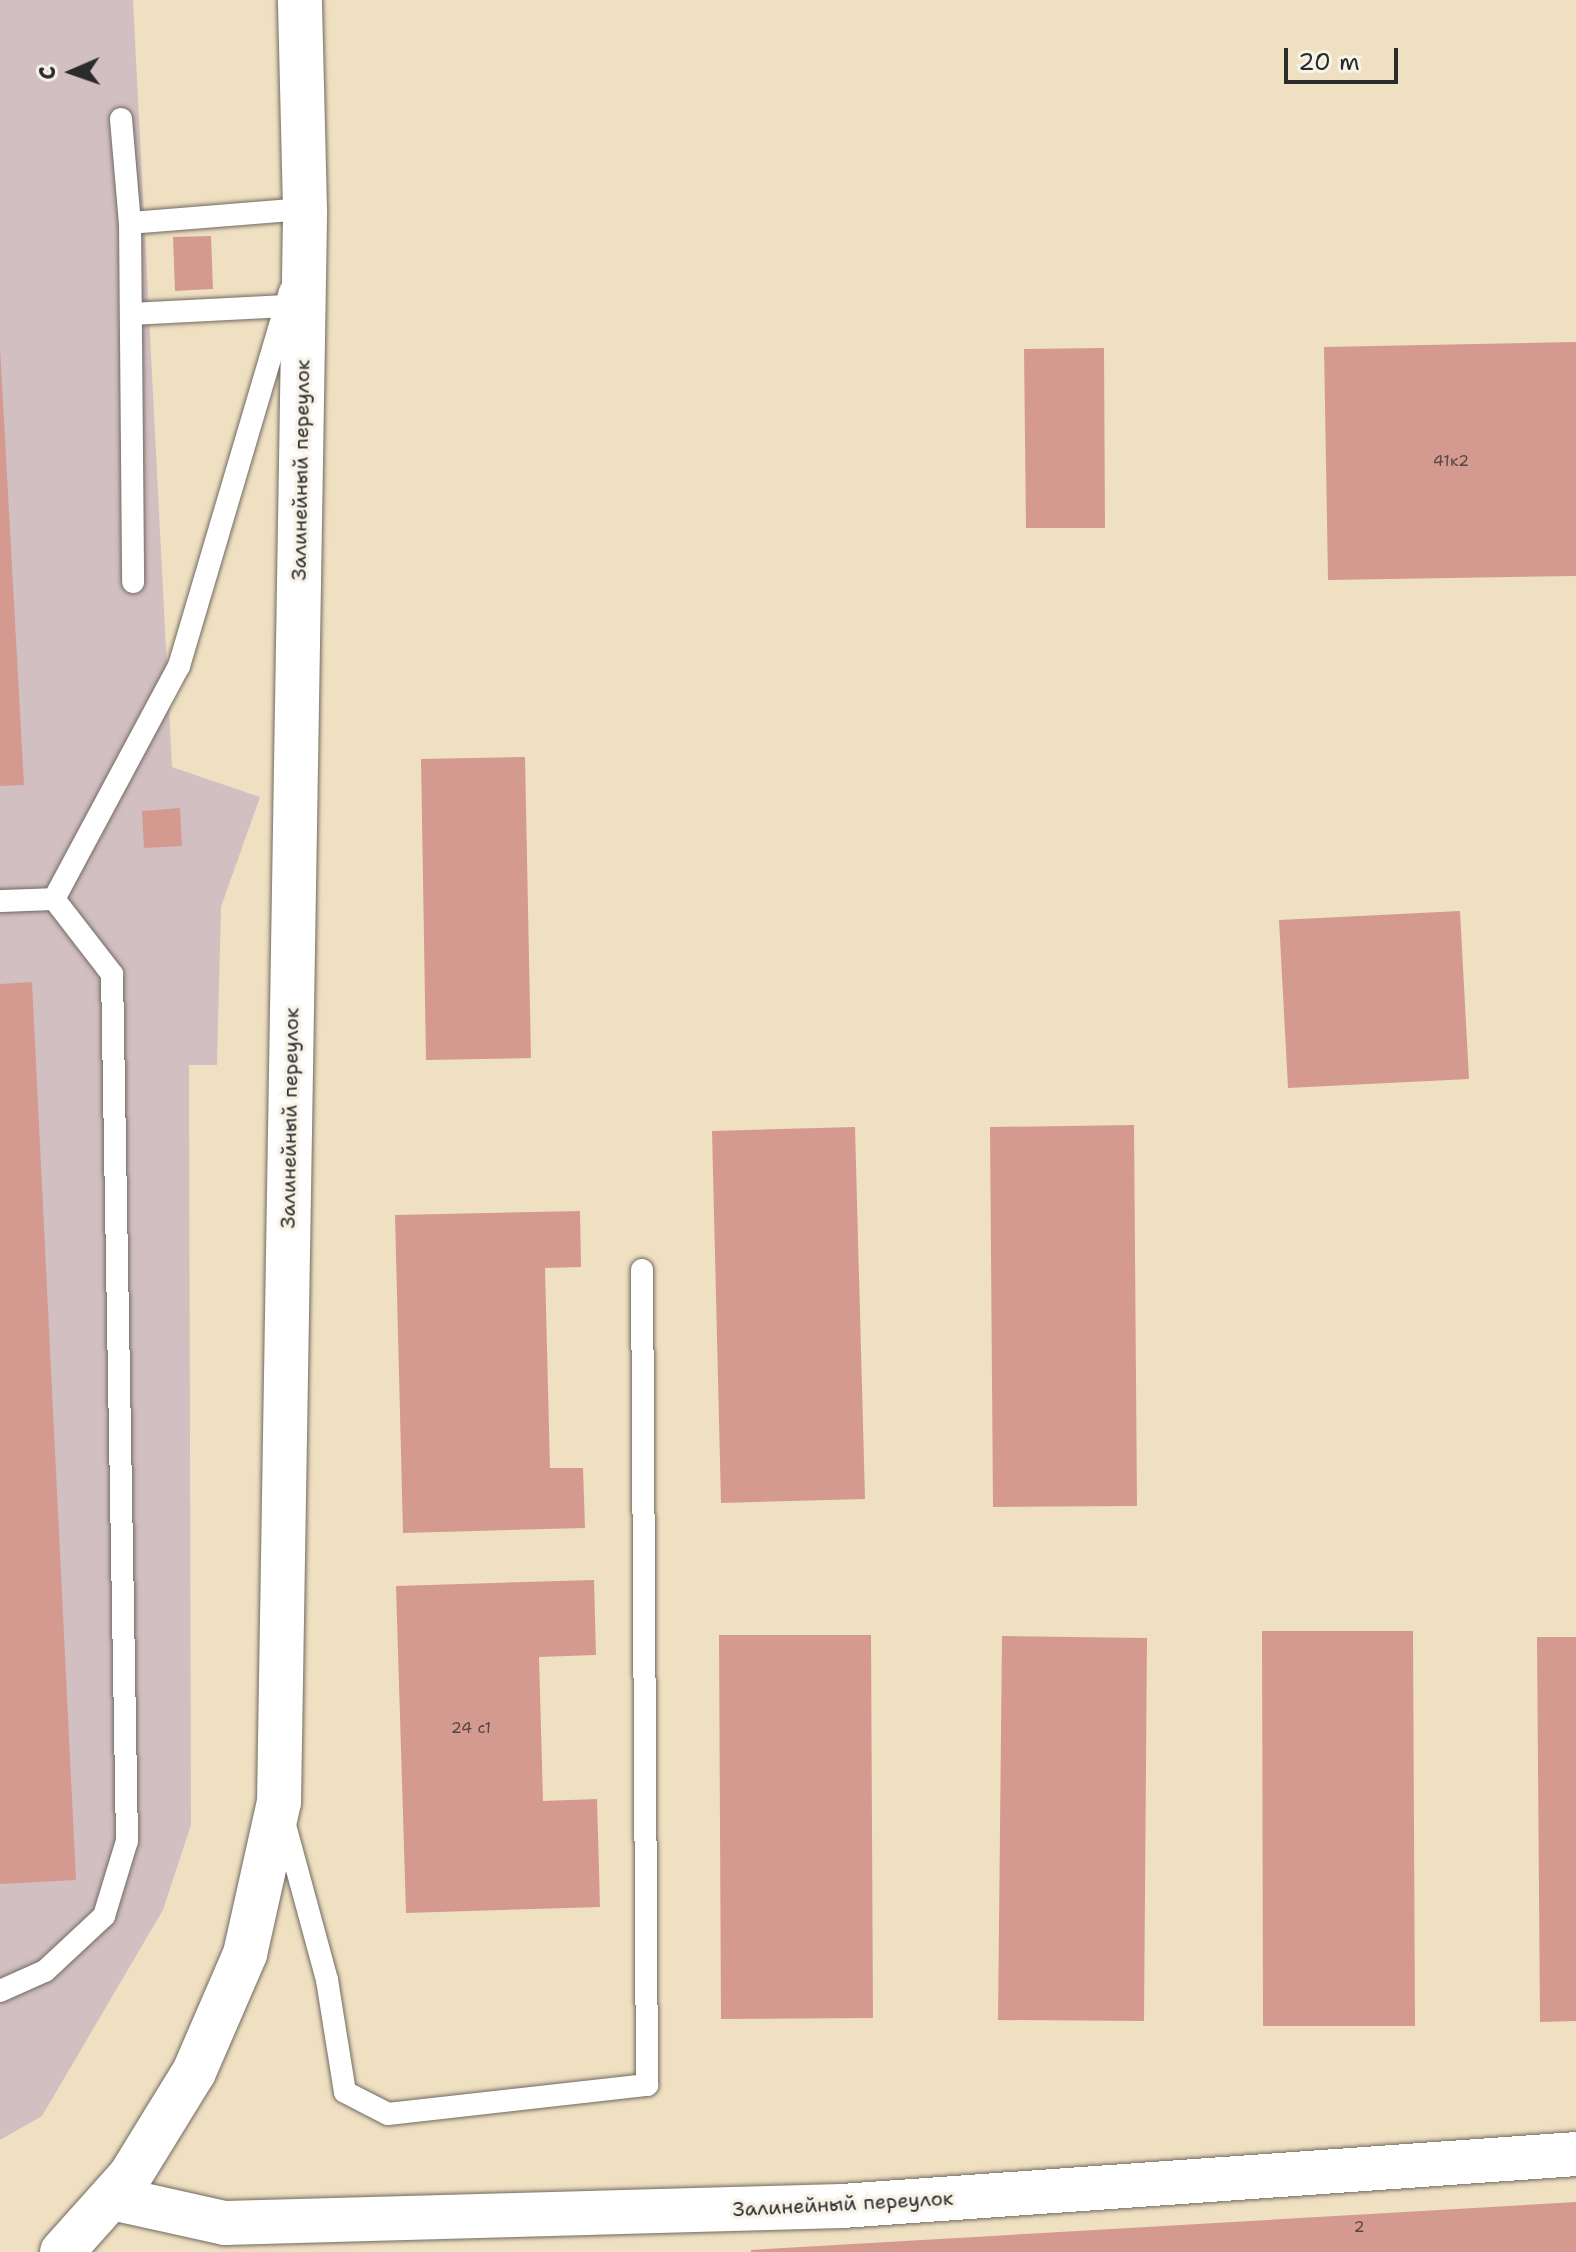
<!DOCTYPE html>
<html>
<head>
<meta charset="utf-8">
<style>
	body { margin:0 }
	#map { position:relative; width:1576px; height:2252px; overflow:hidden; background:#f0e0c2; font-family:"Shantell Sans",sans-serif }
	div>[style] { position:absolute }
	.industrial>* { inset:0; background:#d2bfc1 }
	.building>* { inset:0; background:#d49a8f }
	.roads { filter:drop-shadow(0 0 2px #706a60) drop-shadow(0 0 2px #706a60) }
	.lane>* { height:22px; margin:-11px; padding:0 11px; transform-origin:11px; border-radius:11px; background:#fff }
	.street>* { height:44px; margin:-22px; padding:0 22px; transform-origin:22px; border-radius:22px; background:#fff }
	span { translate:-50% -50%; white-space:nowrap; text-align:center; line-height:1.15; -webkit-text-stroke:7px #f7f3e8; paint-order:stroke }
	.number-label { font-size:16px; color:#554744 }
	.number-label span { -webkit-text-stroke-width:0 }
	.street-label { font-size:20px; color:#2b2b2b }
	.north { position:absolute; left:32px; top:32px; width:80px; height:80px; -webkit-text-stroke:6px #f7f3e8; paint-order:stroke; rotate:268deg; font-size:22px; font-weight:700; line-height:32px; text-align:center; color:#2b2b2b }
	.north::after { content:''; display:block; margin:auto; width:28px; height:36px; background:#2b2b2b; clip-path:polygon(50% 0,100% 100%,50% 72%,0 100%) }
	.scale { position:absolute; left:1284px; top:48px; width:114px; height:36px; box-sizing:border-box; border:4px solid #2b2b2b; border-top:0; padding-left:10px; font-size:24px; line-height:28px; white-space:nowrap; color:#2b2b2b; -webkit-text-stroke:6px #f7f3e8; paint-order:stroke }
</style>
</head>
<body>
<div id="map">
	<div class="industrial">
		<div style="clip-path:polygon(0 0,133px 0,172px 767px,260px 797px,221px 907px,217px 1065px,189px 1065px,191px 1825px,163px 1910px,42px 2116px,0 2140px)"></div>
	</div>
	<div class="building">
		<div style="clip-path:polygon(211px 236px,213px 289px,175px 291px,173px 237px)"></div>
		<div style="clip-path:polygon(1576px 342px,1576px 576px,1328px 580px,1324px 347px)"></div>
		<div style="clip-path:polygon(0 348px,24px 785px,0 786px)"></div>
		<div style="clip-path:polygon(1104px 348px,1105px 528px,1026px 528px,1024px 349px)"></div>
		<div style="clip-path:polygon(525px 757px,531px 1058px,426px 1060px,421px 759px)"></div>
		<div style="clip-path:polygon(180px 808px,182px 846px,144px 848px,142px 811px)"></div>
		<div style="clip-path:polygon(1460px 911px,1469px 1079px,1288px 1088px,1279px 920px)"></div>
		<div style="clip-path:polygon(32px 982px,76px 1880px,0 1884px,0 984px)"></div>
		<div style="clip-path:polygon(1134px 1125px,1137px 1506px,993px 1507px,990px 1127px)"></div>
		<div style="clip-path:polygon(855px 1127px,865px 1499px,721px 1503px,712px 1131px)"></div>
		<div style="clip-path:polygon(580px 1211px,581px 1267px,545px 1268px,550px 1468px,583px 1468px,585px 1528px,403px 1533px,395px 1215px)"></div>
		<div style="clip-path:polygon(594px 1580px,596px 1655px,539px 1657px,543px 1801px,597px 1799px,600px 1907px,406px 1913px,396px 1586px)"></div>
		<div style="clip-path:polygon(1262px 1631px,1413px 1631px,1415px 2026px,1263px 2026px)"></div>
		<div style="clip-path:polygon(719px 1635px,871px 1635px,873px 2018px,721px 2019px)"></div>
		<div style="clip-path:polygon(1002px 1636px,1147px 1638px,1144px 2021px,998px 2020px)"></div>
		<div style="clip-path:polygon(1537px 1637px,1576px 1637px,1576px 2021px,1540px 2022px)"></div>
		<div style="clip-path:polygon(1576px 2202px,1576px 2252px,751px 2252px,751px 2250px)"></div>
	</div>
	<div class="roads">
		<div class="lane">
			<div style="left:121px;top:119px;width:104px;rotate:85.1deg"></div>
			<div style="left:130px;top:223px;width:359px;rotate:89.5deg"></div>
			<div style="left:130px;top:223px;width:176px;rotate:-4.6deg"></div>
			<div style="left:132px;top:314px;width:153px;rotate:-3deg"></div>
			<div style="left:54px;top:899px;width:264px;rotate:-61.8deg"></div>
			<div style="left:179px;top:666px;width:391px;rotate:-73.5deg"></div>
			<div style="left:0;top:901px;width:54px;rotate:-2.1deg"></div>
			<div style="left:283px;top:1818px;width:168px;rotate:74.8deg"></div>
			<div style="left:327px;top:1980px;width:113px;rotate:80.9deg"></div>
			<div style="left:345px;top:2092px;width:48px;rotate:27.1deg"></div>
			<div style="left:388px;top:2114px;width:261px;rotate:-6.4deg"></div>
			<div style="left:647px;top:2085px;width:815px;rotate:-90.35deg"></div>
			<div style="left:0;top:1991px;width:49px;rotate:-24deg"></div>
			<div style="left:45px;top:1971px;width:81px;rotate:-43deg"></div>
			<div style="left:104px;top:1916px;width:78px;rotate:-73deg"></div>
			<div style="left:127px;top:1841px;width:867px;rotate:-90.99deg"></div>
			<div style="left:112px;top:974px;width:95px;rotate:-127.7deg"></div>
		</div>
		<div class="street">
			<div style="left:112px;top:2198px;width:116px;rotate:12.5deg"></div>
			<div style="left:225px;top:2223px;width:617px;rotate:-1.58deg"></div>
			<div style="left:842px;top:2206px;width:736px;rotate:-4.05deg"></div>
			<div style="left:62px;top:2252px;width:102px;rotate:-48.2deg"></div>
			<div style="left:130px;top:2176px;width:122px;rotate:-58.4deg"></div>
			<div style="left:194px;top:2072px;width:129px;rotate:-66.6deg"></div>
			<div style="left:245px;top:1954px;width:156px;rotate:-77.4deg"></div>
			<div style="left:279px;top:1802px;width:1593px;rotate:-89.06deg"></div>
			<div style="left:305px;top:209px;width:209px;rotate:-91.4deg"></div>
		</div>
	</div>
	<div class="number-label">
		<span style="left:1451px;top:461px">41к2</span>
		<span style="left:471px;top:1728px">24 с1</span>
		<span style="left:1359px;top:2227px">2</span>
	</div>
	<div class="street-label">
		<span style="left:301px;top:470px;rotate:-89deg">Залинейный переулок</span>
		<span style="left:290px;top:1118px;rotate:-89deg">Залинейный переулок</span>
		<span style="left:843px;top:2204px;rotate:-3deg">Залинейный переулок</span>
	</div>
	<div class="north">С</div>
	<div class="scale">20 m</div>
</div>
</body>
</html>
